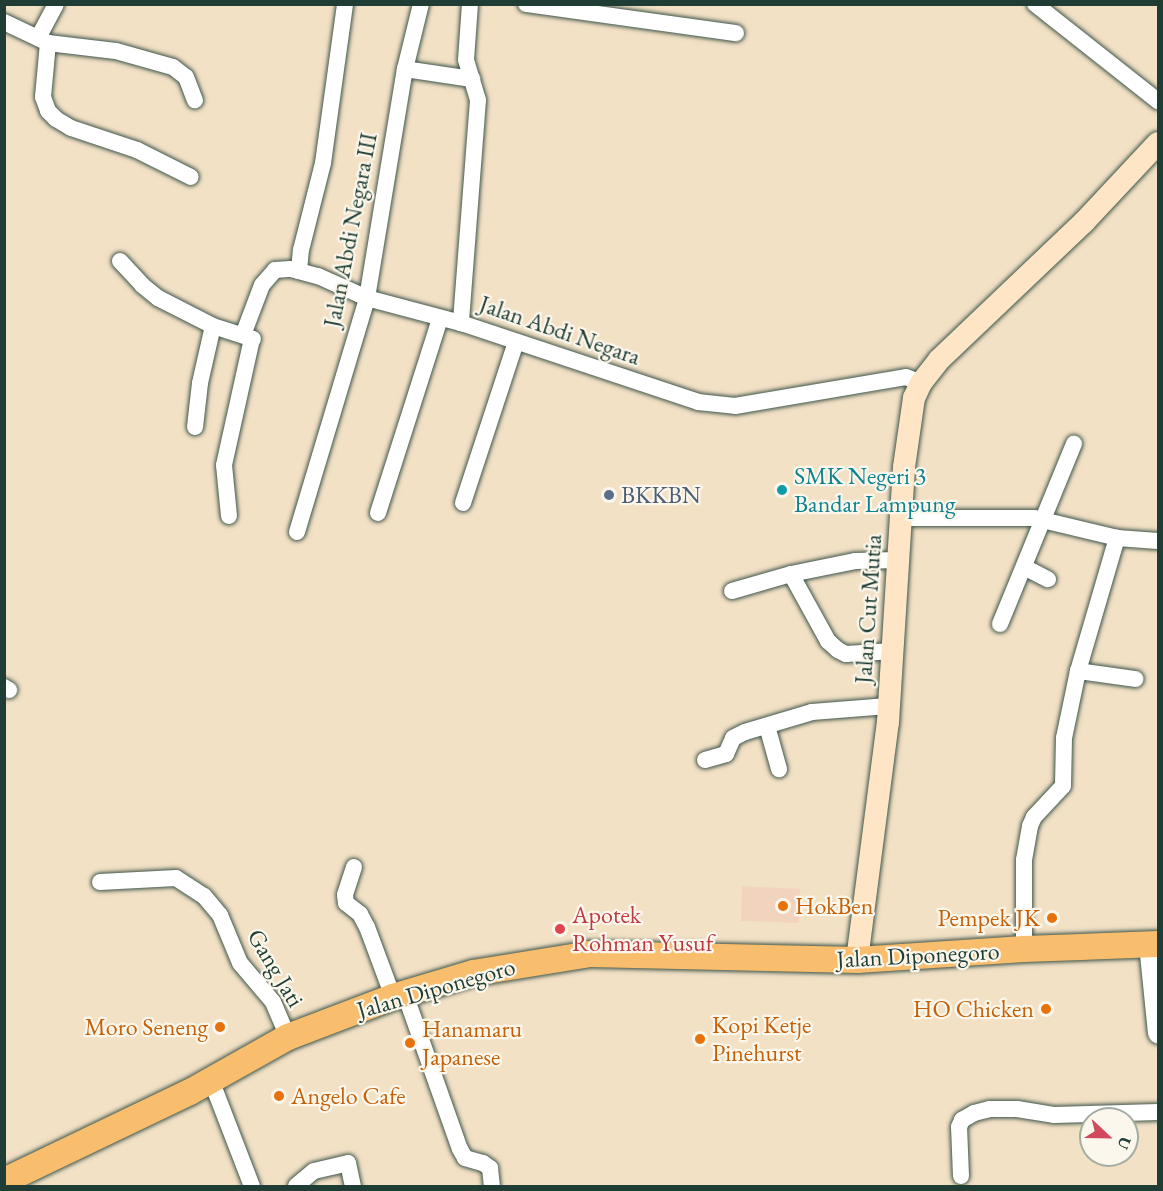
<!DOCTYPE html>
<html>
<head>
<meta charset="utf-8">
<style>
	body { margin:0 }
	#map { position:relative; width:1163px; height:1191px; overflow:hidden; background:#f3e1c6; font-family:"EB Garamond",serif }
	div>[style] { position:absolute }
	.built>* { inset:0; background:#f2d4be }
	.roads { filter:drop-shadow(0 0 2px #3f564a) drop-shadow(0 0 2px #3f564a) }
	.minor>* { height:16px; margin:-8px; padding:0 8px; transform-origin:8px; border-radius:8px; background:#fff }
	.tertiary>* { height:21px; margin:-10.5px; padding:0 10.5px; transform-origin:10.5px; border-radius:10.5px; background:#fff }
	.secondary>* { height:22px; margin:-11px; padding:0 11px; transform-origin:11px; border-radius:11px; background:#fde5c5 }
	.primary>* { height:26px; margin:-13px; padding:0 13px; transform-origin:13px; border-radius:13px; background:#f9be6d }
	.dots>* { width:16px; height:16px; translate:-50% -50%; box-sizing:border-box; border:3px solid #fbf7ec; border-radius:50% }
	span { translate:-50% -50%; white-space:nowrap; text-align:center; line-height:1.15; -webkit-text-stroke:4.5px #fbf7ec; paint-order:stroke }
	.street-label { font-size:24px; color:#1f3d34 }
	.culture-label { font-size:24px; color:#0d838f }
	.left { translate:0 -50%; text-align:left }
	.service-label { font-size:24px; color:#4e5e75 }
	.food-label { font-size:24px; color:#c56008 }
	.right { translate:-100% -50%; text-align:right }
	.health-label { font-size:24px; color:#be3a42 }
	.frame { position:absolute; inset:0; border:6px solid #1f3d34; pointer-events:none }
	.north { position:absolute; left:1079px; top:1107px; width:60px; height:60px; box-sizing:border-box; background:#fbf7ec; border:2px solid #a3ada2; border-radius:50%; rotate:112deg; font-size:16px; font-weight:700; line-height:24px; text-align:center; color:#1f3d34 }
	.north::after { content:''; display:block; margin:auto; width:21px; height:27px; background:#d1495b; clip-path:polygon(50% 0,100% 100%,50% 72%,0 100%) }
</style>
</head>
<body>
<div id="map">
	<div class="built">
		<div style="clip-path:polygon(742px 886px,800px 889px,799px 923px,741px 921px)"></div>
	</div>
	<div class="roads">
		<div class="minor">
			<div style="left:470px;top:4px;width:56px;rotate:94.1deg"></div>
			<div style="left:466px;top:60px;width:42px;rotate:73.3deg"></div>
			<div style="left:478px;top:100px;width:224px;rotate:94.4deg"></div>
			<div style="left:461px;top:323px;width:250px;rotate:18.4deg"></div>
			<div style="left:698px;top:402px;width:37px;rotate:6deg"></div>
			<div style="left:735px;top:406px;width:173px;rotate:-9.6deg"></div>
			<div style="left:906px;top:377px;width:16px;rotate:22deg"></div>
			<div style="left:526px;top:4px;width:212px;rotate:7.9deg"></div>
			<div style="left:1035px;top:4px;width:157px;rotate:38.3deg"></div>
			<div style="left:4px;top:22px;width:49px;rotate:25.5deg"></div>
			<div style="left:48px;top:43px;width:68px;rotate:6.7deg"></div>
			<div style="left:116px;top:51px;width:59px;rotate:15.7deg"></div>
			<div style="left:173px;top:67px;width:16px;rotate:38deg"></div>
			<div style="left:186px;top:77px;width:25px;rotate:69deg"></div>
			<div style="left:38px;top:38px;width:38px;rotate:-62deg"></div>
			<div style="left:48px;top:43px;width:54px;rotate:95.3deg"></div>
			<div style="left:43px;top:97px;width:15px;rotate:70deg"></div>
			<div style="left:48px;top:111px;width:11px;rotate:45deg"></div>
			<div style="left:56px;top:119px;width:17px;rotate:31deg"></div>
			<div style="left:71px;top:128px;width:70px;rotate:18.4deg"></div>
			<div style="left:137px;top:150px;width:60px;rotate:26.6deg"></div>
			<div style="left:405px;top:69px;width:68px;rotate:8.5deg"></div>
			<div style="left:120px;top:261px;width:33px;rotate:47deg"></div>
			<div style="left:142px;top:285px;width:21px;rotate:39deg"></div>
			<div style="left:158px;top:298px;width:62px;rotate:27deg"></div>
			<div style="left:213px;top:326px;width:42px;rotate:18deg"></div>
			<div style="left:299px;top:271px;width:21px;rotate:-85deg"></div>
			<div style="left:301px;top:250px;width:90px;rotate:-75.8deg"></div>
			<div style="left:323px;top:163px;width:161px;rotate:-82.1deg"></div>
			<div style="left:243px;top:335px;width:53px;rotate:-69.2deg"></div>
			<div style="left:262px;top:285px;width:20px;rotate:-49deg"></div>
			<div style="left:275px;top:270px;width:16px;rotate:-4deg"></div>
			<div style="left:291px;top:269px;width:28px;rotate:15deg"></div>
			<div style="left:318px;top:276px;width:54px;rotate:24.2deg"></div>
			<div style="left:367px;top:298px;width:97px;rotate:14.9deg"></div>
			<div style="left:195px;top:427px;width:44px;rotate:-83.5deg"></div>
			<div style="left:200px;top:383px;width:58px;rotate:-77.2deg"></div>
			<div style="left:463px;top:503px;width:169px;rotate:-71.8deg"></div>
			<div style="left:378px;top:513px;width:204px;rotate:-72.3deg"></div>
			<div style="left:229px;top:516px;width:51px;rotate:-95.6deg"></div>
			<div style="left:224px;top:465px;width:129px;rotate:-77.5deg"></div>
			<div style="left:901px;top:518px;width:133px"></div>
			<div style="left:1034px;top:518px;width:85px;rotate:13.5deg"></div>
			<div style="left:1117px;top:538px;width:41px;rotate:4.2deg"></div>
			<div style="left:297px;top:532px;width:244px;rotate:-73.3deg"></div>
			<div style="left:367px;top:298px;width:232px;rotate:-80.6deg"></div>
			<div style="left:405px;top:69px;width:67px;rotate:-76.2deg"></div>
			<div style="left:1024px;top:567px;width:27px;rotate:27deg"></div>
			<div style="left:791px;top:574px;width:77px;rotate:61.1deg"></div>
			<div style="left:828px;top:641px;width:13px;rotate:42deg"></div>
			<div style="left:838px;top:650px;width:9px;rotate:27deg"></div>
			<div style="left:846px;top:654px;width:47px;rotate:-3.7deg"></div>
			<div style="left:732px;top:591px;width:61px;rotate:-16.1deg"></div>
			<div style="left:791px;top:574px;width:65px;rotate:-11.5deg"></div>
			<div style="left:855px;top:561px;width:44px;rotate:-1.3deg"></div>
			<div style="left:1000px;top:624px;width:195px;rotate:-67.7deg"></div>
			<div style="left:1078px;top:671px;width:58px;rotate:8deg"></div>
			<div style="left:4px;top:687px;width:6px;rotate:31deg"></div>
			<div style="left:767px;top:726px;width:45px;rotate:74.4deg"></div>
			<div style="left:705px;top:760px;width:22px;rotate:-16deg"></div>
			<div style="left:726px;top:754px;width:17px;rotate:-66deg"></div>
			<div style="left:733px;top:738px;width:13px;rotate:-27deg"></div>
			<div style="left:745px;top:732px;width:70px;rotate:-16.6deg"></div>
			<div style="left:812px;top:712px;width:76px;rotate:-4.5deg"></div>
			<div style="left:354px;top:867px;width:29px;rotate:108deg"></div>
			<div style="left:345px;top:895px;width:8px;rotate:83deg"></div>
			<div style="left:346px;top:903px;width:18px;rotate:38deg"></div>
			<div style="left:360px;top:914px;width:15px;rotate:62deg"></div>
			<div style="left:367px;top:927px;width:75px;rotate:69.6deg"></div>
			<div style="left:100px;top:882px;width:76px;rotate:-3deg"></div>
			<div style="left:176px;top:878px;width:33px;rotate:33deg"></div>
			<div style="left:204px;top:896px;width:25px;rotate:50deg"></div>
			<div style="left:220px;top:915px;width:52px;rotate:67.4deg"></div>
			<div style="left:240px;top:963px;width:51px;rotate:49.8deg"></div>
			<div style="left:273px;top:1002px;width:38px;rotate:67deg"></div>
			<div style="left:1024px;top:949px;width:89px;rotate:-90deg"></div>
			<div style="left:1024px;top:860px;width:35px;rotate:-80deg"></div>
			<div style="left:1030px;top:826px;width:10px;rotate:-66deg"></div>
			<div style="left:1034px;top:817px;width:42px;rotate:-46.9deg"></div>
			<div style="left:1063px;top:786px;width:48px;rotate:-88.8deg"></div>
			<div style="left:1064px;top:738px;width:68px;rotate:-78.2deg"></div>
			<div style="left:1078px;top:671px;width:139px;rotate:-73.7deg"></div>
			<div style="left:405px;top:994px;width:164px;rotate:70.5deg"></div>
			<div style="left:460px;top:1149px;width:10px;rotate:61deg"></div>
			<div style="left:465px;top:1158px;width:19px;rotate:16deg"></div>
			<div style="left:483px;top:1163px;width:9px;rotate:36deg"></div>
			<div style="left:490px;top:1168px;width:18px;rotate:84deg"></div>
			<div style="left:211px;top:1080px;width:114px;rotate:68.9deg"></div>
			<div style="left:961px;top:1176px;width:49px;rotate:-92.3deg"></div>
			<div style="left:959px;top:1127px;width:8px;rotate:-67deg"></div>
			<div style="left:962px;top:1120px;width:14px;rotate:-30deg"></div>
			<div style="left:974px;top:1113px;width:16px;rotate:-14deg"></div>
			<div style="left:990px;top:1109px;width:27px"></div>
			<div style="left:1017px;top:1109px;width:37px;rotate:9deg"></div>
			<div style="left:1054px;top:1115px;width:104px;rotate:-1.7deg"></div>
			<div style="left:296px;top:1186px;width:23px;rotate:-40deg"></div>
			<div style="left:314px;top:1171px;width:35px;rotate:-13deg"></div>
			<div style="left:348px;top:1163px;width:24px;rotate:78deg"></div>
		</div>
		<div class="tertiary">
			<div style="left:1149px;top:944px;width:89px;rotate:84.2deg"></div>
		</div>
		<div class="secondary">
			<div style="left:857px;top:960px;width:240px;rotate:-82.6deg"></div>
			<div style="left:888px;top:722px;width:256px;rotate:-86.4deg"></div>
			<div style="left:904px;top:467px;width:70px;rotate:-81.8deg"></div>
			<div style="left:914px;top:398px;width:17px;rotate:-65deg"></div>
			<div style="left:921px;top:383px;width:29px;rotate:-52deg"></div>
			<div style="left:939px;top:360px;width:200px;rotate:-43.6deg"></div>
			<div style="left:1084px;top:222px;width:108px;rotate:-46.9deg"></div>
		</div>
		<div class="primary">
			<div style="left:4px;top:1181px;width:206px;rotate:-25.6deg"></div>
			<div style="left:190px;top:1092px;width:112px;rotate:-29.3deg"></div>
			<div style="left:288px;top:1037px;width:112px;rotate:-20.9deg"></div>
			<div style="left:393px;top:997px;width:84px;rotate:-16.7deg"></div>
			<div style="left:473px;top:973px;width:119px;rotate:-9.2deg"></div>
			<div style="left:590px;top:954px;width:267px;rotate:1.3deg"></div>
			<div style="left:857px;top:960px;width:167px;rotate:-3.8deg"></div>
			<div style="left:1024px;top:949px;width:134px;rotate:-2.1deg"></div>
		</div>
	</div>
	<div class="dots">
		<div style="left:782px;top:490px;background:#0f9aa8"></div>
		<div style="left:609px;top:495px;background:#5c6f8a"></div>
		<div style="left:783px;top:906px;background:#e8710a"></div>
		<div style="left:1052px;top:918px;background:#e8710a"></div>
		<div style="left:560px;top:929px;background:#e0444e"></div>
		<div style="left:1046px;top:1009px;background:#e8710a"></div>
		<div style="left:220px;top:1027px;background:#e8710a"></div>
		<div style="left:700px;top:1039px;background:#e8710a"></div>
		<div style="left:410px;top:1043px;background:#e8710a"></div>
		<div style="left:279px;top:1096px;background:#e8710a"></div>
	</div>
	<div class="street-label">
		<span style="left:350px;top:230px;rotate:-79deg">Jalan Abdi Negara III</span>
		<span style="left:560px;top:330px;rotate:19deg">Jalan Abdi Negara</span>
		<span style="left:868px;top:609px;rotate:-86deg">Jalan Cut Mutia</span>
		<span style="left:918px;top:955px;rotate:-3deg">Jalan Diponegoro</span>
		<span style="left:276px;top:968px;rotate:59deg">Gang Jati</span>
		<span style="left:436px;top:988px;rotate:-16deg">Jalan Diponegoro</span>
	</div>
	<div class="culture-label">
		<span class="left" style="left:794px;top:490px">SMK Negeri 3<br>Bandar Lampung</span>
	</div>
	<div class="service-label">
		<span class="left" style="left:621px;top:495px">BKKBN</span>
	</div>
	<div class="food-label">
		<span class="left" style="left:795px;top:906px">HokBen</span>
		<span class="right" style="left:1040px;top:918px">Pempek JK</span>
		<span class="right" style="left:1034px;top:1009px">HO Chicken</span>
		<span class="left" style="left:712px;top:1039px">Kopi Ketje<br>Pinehurst</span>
		<span class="right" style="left:208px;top:1027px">Moro Seneng</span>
		<span class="left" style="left:422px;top:1043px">Hanamaru<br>Japanese</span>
		<span class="left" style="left:291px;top:1096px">Angelo Cafe</span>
	</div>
	<div class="health-label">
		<span class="left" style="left:572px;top:929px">Apotek<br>Rohman Yusuf</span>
	</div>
	<div class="frame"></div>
	<div class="north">U</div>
</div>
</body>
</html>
